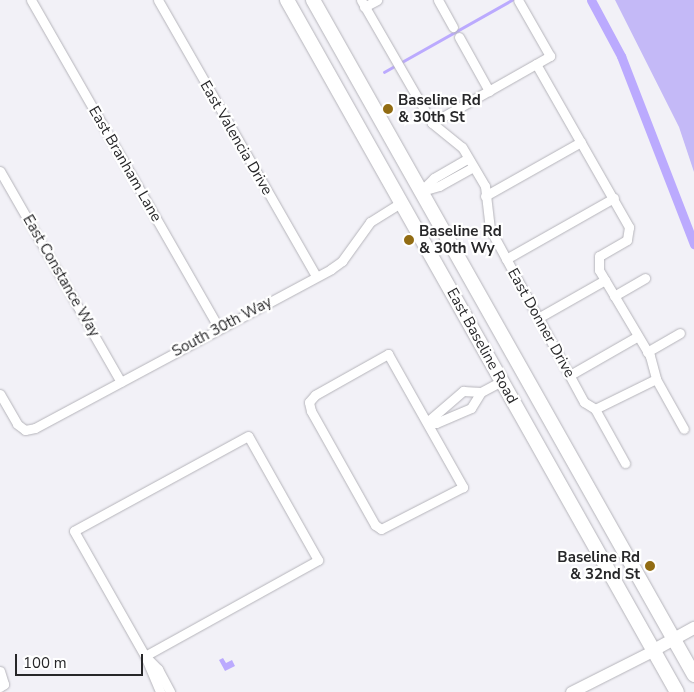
<!DOCTYPE html>
<html>
<head>
<meta charset="utf-8">
<style>
	body { margin:0 }
	#map { position:relative; width:694px; height:692px; overflow:hidden; background:#f2f1f7; font-family:"Nunito Sans",sans-serif }
	div>[style] { position:absolute }
	.green>* { inset:0; background:#c4b9f7 }
	.water>* { inset:0; background:#bbaafe }
	.stream>* { height:2.5px; margin:-1.25px; padding:0 1.25px; transform-origin:1.25px; border-radius:1.25px; background:#bbaafe }
	.canal>* { height:9px; margin:-4.5px; padding:0 4.5px; transform-origin:4.5px; border-radius:4.5px; background:#bbaafe }
	.roads { filter:drop-shadow(0 0 1px #b5b4ba) drop-shadow(0 0 1px #b5b4ba) }
	.minor>* { height:9px; margin:-4.5px; padding:0 4.5px; transform-origin:4.5px; border-radius:4.5px; background:#fff }
	.tertiary>* { height:11px; margin:-5.5px; padding:0 5.5px; transform-origin:5.5px; border-radius:5.5px; background:#fff }
	.secondary>* { height:12px; margin:-6px; padding:0 6px; transform-origin:6px; border-radius:6px; background:#fff }
	.primary>* { height:14px; margin:-7px; padding:0 7px; transform-origin:7px; border-radius:7px; background:#fff }
	.dots>* { width:14px; height:14px; translate:-50% -50%; box-sizing:border-box; border:2px solid #fff; border-radius:50% }
	span { translate:-50% -50%; white-space:nowrap; text-align:center; line-height:1.15; -webkit-text-stroke:4.5px #fff; paint-order:stroke }
	.poi-label { font-size:15px; color:#272729; font-weight:700 }
	.left { translate:0 -50%; text-align:left }
	.right { translate:-100% -50%; text-align:right }
	.street-label { font-size:15px; color:#272729 }
	.scale { position:absolute; left:15px; top:654px; width:128px; height:22px; box-sizing:border-box; border:2px solid #272729; border-top:0; padding-left:6px; font-size:15px; line-height:18px; white-space:nowrap; color:#272729; -webkit-text-stroke:4px #fff; paint-order:stroke }
</style>
</head>
<body>
<div id="map">
	<div class="green">
		<div style="clip-path:polygon(615px 0,694px 0,694px 172px,679px 127px)"></div>
	</div>
	<div class="water">
		<div style="clip-path:polygon(223px 658px,226px 663px,232px 660px,235px 666px,225px 671px,219px 660px)"></div>
	</div>
	<div class="stream">
		<div style="left:384px;top:72px;width:147px;rotate:-29.4deg"></div>
	</div>
	<div class="canal">
		<div style="left:591px;top:0;width:64px;rotate:61.8deg"></div>
		<div style="left:621px;top:56px;width:202px;rotate:68.8deg"></div>
	</div>
	<div class="roads">
		<div class="minor">
			<div style="left:31px;top:0;width:378px;rotate:60.2deg"></div>
			<div style="left:158px;top:0;width:318px;rotate:60.2deg"></div>
			<div style="left:361px;top:0;width:142px;rotate:60deg"></div>
			<div style="left:432px;top:123px;width:38px;rotate:39deg"></div>
			<div style="left:462px;top:147px;width:45px;rotate:59.5deg"></div>
			<div style="left:485px;top:186px;width:43px;rotate:83.4deg"></div>
			<div style="left:490px;top:229px;width:197px;rotate:61.5deg"></div>
			<div style="left:584px;top:402px;width:13px;rotate:32deg"></div>
			<div style="left:595px;top:409px;width:62px;rotate:60.9deg"></div>
			<div style="left:438px;top:0;width:31px;rotate:61deg"></div>
			<div style="left:364px;top:7px;width:15px;rotate:-28deg"></div>
			<div style="left:459px;top:37px;width:62px;rotate:60.9deg"></div>
			<div style="left:536px;top:64px;width:188px;rotate:60.3deg"></div>
			<div style="left:629px;top:227px;width:13px;rotate:99deg"></div>
			<div style="left:627px;top:240px;width:32px;rotate:150deg"></div>
			<div style="left:599px;top:256px;width:14px;rotate:90deg"></div>
			<div style="left:599px;top:270px;width:100px;rotate:59.3deg"></div>
			<div style="left:650px;top:356px;width:24px;rotate:75deg"></div>
			<div style="left:656px;top:379px;width:57px;rotate:60.8deg"></div>
			<div style="left:432px;top:123px;width:136px;rotate:-29.6deg"></div>
			<div style="left:550px;top:56px;width:64px;rotate:-119.7deg"></div>
			<div style="left:0;top:171px;width:243px;rotate:60.2deg"></div>
			<div style="left:421px;top:191px;width:18px;rotate:-45deg"></div>
			<div style="left:434px;top:178px;width:39px;rotate:-30deg"></div>
			<div style="left:422px;top:191px;width:18px;rotate:-16deg"></div>
			<div style="left:439px;top:186px;width:39px;rotate:-29deg"></div>
			<div style="left:485px;top:196px;width:110px;rotate:-29.4deg"></div>
			<div style="left:506px;top:259px;width:124px;rotate:-29.5deg"></div>
			<div style="left:614px;top:296px;width:36px;rotate:-30deg"></div>
			<div style="left:538px;top:318px;width:77px;rotate:-29.6deg"></div>
			<div style="left:647px;top:352px;width:38px;rotate:-30deg"></div>
			<div style="left:388px;top:354px;width:153px;rotate:60.6deg"></div>
			<div style="left:463px;top:487px;width:92px;rotate:152.9deg"></div>
			<div style="left:381px;top:529px;width:7px;rotate:-146deg"></div>
			<div style="left:375px;top:525px;width:131px;rotate:-119.3deg"></div>
			<div style="left:311px;top:411px;width:9px;rotate:-103deg"></div>
			<div style="left:309px;top:402px;width:9px;rotate:-49deg"></div>
			<div style="left:315px;top:395px;width:84px;rotate:-29.3deg"></div>
			<div style="left:570px;top:375px;width:78px;rotate:-29.8deg"></div>
			<div style="left:0;top:394px;width:34px;rotate:60deg"></div>
			<div style="left:17px;top:424px;width:10px;rotate:37deg"></div>
			<div style="left:25px;top:430px;width:10px;rotate:-11deg"></div>
			<div style="left:35px;top:428px;width:336px;rotate:-28.2deg"></div>
			<div style="left:331px;top:269px;width:14px;rotate:-36deg"></div>
			<div style="left:342px;top:261px;width:48px;rotate:-54.3deg"></div>
			<div style="left:370px;top:222px;width:38px;rotate:-32deg"></div>
			<div style="left:595px;top:409px;width:68px;rotate:-26.2deg"></div>
			<div style="left:427px;top:422px;width:48px;rotate:-40.7deg"></div>
			<div style="left:463px;top:391px;width:18px;rotate:3deg"></div>
			<div style="left:481px;top:392px;width:24px;rotate:-28deg"></div>
			<div style="left:427px;top:422px;width:9px;rotate:6deg"></div>
			<div style="left:436px;top:423px;width:38px;rotate:-23deg"></div>
			<div style="left:471px;top:408px;width:19px;rotate:-58deg"></div>
			<div style="left:145px;top:656px;width:198px;rotate:-29deg"></div>
			<div style="left:318px;top:560px;width:142px;rotate:-119.4deg"></div>
			<div style="left:248px;top:436px;width:198px;rotate:151.4deg"></div>
			<div style="left:74px;top:531px;width:144px;rotate:60.4deg"></div>
			<div style="left:145px;top:656px;width:39px;rotate:67deg"></div>
			<div style="left:147px;top:658px;width:16px;rotate:45deg"></div>
			<div style="left:158px;top:669px;width:26px;rotate:62deg"></div>
			<div style="left:0;top:671px;width:14px;rotate:73deg"></div>
			<div style="left:4px;top:684px;width:5px;rotate:143deg"></div>
		</div>
		<div class="tertiary">
			<div style="left:571px;top:692px;width:93px;rotate:-26.8deg"></div>
		</div>
		<div class="secondary">
			<div style="left:654px;top:650px;width:46px;rotate:-28.8deg"></div>
		</div>
		<div class="primary">
			<div style="left:287px;top:0;width:794px;rotate:60.6deg"></div>
			<div style="left:313px;top:0;width:775px;rotate:60.56deg"></div>
		</div>
	</div>
	<div class="dots">
		<div style="left:388px;top:109px;background:#926c13"></div>
		<div style="left:409px;top:240px;background:#926c13"></div>
		<div style="left:650px;top:566px;background:#926c13"></div>
	</div>
	<div class="poi-label">
		<span class="left" style="left:398px;top:109px">Baseline Rd<br>&amp; 30th St</span>
		<span class="left" style="left:419px;top:240px">Baseline Rd<br>&amp; 30th Wy</span>
		<span class="right" style="left:640px;top:566px">Baseline Rd<br>&amp; 32nd St</span>
	</div>
	<div class="street-label">
		<span style="left:236px;top:138px;rotate:60deg">East Valencia Drive</span>
		<span style="left:125px;top:164px;rotate:60deg">East Branham Lane</span>
		<span style="left:61px;top:276px;rotate:60deg">East Constance Way</span>
		<span style="left:541px;top:323px;rotate:61deg">East Donner Drive</span>
		<span style="left:222px;top:327px;rotate:-28deg">South 30th Way</span>
		<span style="left:482px;top:346px;rotate:61deg">East Baseline Road</span>
	</div>
	<div class="scale">100 m</div>
</div>
</body>
</html>
